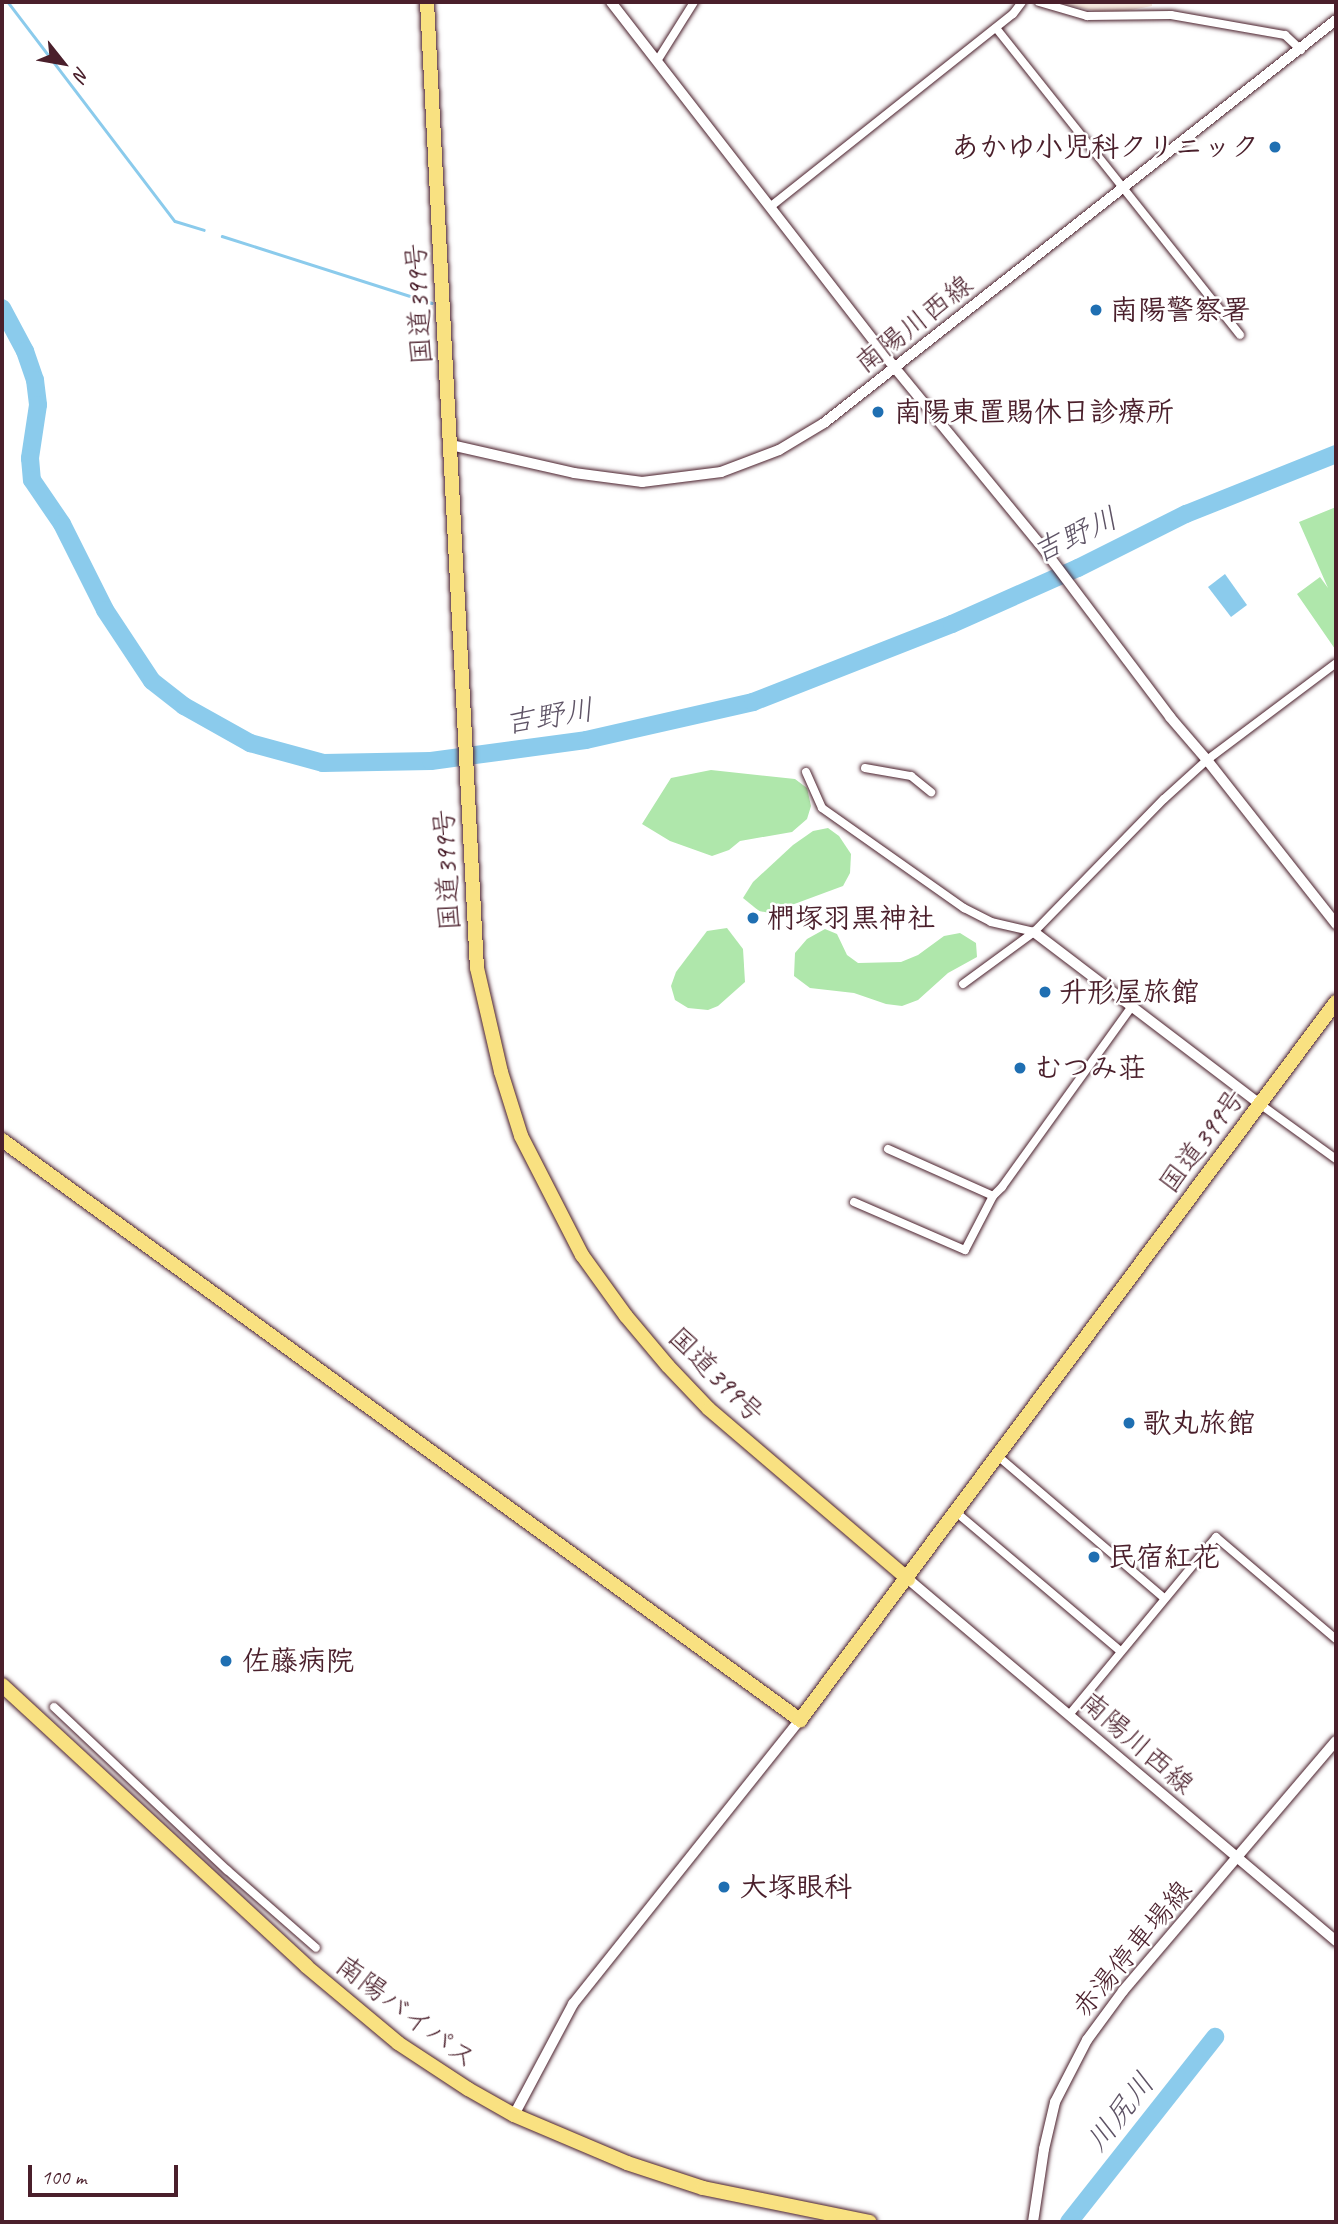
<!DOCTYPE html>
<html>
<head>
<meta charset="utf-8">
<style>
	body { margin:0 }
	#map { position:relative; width:1338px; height:2224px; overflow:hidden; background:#fff; font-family:Caveat,"Klee One",sans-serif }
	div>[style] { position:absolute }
	.built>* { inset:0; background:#f7e9df }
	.green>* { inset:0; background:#afe7ab }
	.water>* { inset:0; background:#8bcbec }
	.stream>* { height:2.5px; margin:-1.25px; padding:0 1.25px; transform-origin:1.25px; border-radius:1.25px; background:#8bcbec }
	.river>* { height:18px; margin:-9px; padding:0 9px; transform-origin:9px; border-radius:9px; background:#8bcbec }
	.roads { filter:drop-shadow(0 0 2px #4a1f2b) drop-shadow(0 0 2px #4a1f2b) }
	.minor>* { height:8px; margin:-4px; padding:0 4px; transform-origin:4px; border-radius:4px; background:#fff }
	.tertiary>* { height:10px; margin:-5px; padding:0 5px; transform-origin:5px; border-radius:5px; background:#fff }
	.secondary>* { height:10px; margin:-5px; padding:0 5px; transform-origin:5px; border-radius:5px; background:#fff }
	.trunk>* { height:14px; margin:-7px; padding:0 7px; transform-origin:7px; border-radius:7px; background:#f9e181 }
	.dots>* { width:19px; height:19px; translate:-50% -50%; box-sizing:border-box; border:4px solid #fff; border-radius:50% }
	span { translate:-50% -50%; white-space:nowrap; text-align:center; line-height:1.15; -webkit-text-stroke:5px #fff; paint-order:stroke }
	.poi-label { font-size:28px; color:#4a1f2b; font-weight:700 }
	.right { translate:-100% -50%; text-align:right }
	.left { translate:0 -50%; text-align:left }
	.street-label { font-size:28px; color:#4a1f2b }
	.water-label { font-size:30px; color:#5e5365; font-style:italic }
	.frame { position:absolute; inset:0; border:4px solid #4a1f2b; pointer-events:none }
	.north { position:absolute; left:28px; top:28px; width:70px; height:70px; -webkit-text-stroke:5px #fff; paint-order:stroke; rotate:121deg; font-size:19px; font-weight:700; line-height:28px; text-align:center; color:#4a1f2b }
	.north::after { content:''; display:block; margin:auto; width:24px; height:32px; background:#4a1f2b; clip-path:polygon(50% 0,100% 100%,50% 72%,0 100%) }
	.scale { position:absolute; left:28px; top:2165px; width:150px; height:32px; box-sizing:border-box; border:4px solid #4a1f2b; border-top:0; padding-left:9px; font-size:21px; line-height:24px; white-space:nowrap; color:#4a1f2b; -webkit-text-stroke:5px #fff; paint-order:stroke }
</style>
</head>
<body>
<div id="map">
	<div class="built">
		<div style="clip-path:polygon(1054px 2px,1152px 2px,1152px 6px,1109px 14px)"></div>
	</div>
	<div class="green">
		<div style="clip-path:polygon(1336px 507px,1336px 649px,1335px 649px,1297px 594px,1320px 577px,1328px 588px,1299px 522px)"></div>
		<div style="clip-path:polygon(711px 770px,795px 779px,807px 788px,811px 806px,807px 819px,792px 832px,740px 841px,729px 850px,712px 856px,670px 841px,642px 824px,671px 778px)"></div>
		<div style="clip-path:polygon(828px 828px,839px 836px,851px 854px,850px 873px,843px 886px,770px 913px,759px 911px,743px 898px,753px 882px,793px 845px,813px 831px)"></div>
		<div style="clip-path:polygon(727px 928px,743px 949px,745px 982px,718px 1006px,708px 1010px,688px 1008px,675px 1000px,671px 986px,676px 972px,707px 931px)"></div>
		<div style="clip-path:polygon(825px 929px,837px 934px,847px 955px,858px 963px,901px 962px,918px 955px,944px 936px,960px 933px,976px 943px,977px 957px,948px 973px,918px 1000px,902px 1006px,886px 1004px,854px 993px,810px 988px,794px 976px,795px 953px,807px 939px)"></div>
	</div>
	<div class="water">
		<div style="clip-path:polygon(1225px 574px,1247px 605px,1231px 617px,1208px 587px)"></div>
	</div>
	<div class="stream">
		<div style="left:8px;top:2px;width:275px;rotate:52.7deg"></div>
		<div style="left:175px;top:221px;width:30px;rotate:17deg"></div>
		<div style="left:222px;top:236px;width:220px;rotate:17.7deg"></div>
	</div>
	<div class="river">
		<div style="left:2px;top:308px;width:49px;rotate:61.9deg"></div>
		<div style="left:25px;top:351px;width:31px;rotate:71deg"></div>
		<div style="left:35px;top:380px;width:25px;rotate:83deg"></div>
		<div style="left:38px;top:405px;width:54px;rotate:98.6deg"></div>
		<div style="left:30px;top:458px;width:22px;rotate:85deg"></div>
		<div style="left:32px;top:480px;width:53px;rotate:55.7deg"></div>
		<div style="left:62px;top:524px;width:96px;rotate:63.4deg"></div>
		<div style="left:105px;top:610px;width:85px;rotate:56.5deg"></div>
		<div style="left:152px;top:681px;width:41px;rotate:38deg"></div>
		<div style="left:184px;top:706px;width:76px;rotate:29.3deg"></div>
		<div style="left:250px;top:743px;width:76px;rotate:15.3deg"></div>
		<div style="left:323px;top:763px;width:108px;rotate:-1.1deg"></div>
		<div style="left:431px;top:761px;width:156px;rotate:-7.7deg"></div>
		<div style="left:586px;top:740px;width:171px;rotate:-12.8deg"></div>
		<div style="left:753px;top:702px;width:214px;rotate:-21.4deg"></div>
		<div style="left:952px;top:624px;width:138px;rotate:-24deg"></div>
		<div style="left:1078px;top:568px;width:121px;rotate:-26.6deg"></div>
		<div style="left:1186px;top:514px;width:162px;rotate:-21.8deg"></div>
		<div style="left:1069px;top:2222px;width:236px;rotate:-51.7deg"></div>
	</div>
	<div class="roads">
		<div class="minor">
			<div style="left:1039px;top:2px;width:50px;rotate:16.3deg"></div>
			<div style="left:1087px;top:16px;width:84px;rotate:-0.7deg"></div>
			<div style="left:1171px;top:15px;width:116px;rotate:10deg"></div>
			<div style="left:1285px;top:35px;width:22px;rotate:43deg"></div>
			<div style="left:996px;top:28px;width:392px;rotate:51.5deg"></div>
			<div style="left:657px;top:61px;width:70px;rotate:-57.9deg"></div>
			<div style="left:770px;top:207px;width:310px;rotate:-38.5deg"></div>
			<div style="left:1013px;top:14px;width:15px;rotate:-53deg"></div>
			<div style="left:865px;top:768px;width:47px;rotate:9.9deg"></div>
			<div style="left:911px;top:776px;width:26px;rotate:39deg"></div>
			<div style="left:806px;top:772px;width:39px;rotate:66deg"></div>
			<div style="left:822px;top:808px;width:174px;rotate:35.2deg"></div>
			<div style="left:964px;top:908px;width:30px;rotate:27deg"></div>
			<div style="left:991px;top:922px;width:44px;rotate:13.1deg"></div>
			<div style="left:963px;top:984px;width:88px;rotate:-36.2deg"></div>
			<div style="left:1034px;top:932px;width:186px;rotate:-45.7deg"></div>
			<div style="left:1164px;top:799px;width:58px;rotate:-42.2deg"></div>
			<div style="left:1207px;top:760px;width:161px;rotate:-36.9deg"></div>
			<div style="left:1260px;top:1104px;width:94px;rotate:35.9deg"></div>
			<div style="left:888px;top:1149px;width:115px;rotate:24.1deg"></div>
			<div style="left:854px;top:1202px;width:121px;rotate:23.4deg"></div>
			<div style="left:965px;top:1250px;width:61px;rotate:-62.6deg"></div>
			<div style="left:993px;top:1196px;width:13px;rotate:-45deg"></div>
			<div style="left:1002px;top:1187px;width:224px;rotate:-54.3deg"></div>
			<div style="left:999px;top:1457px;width:217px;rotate:40.5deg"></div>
			<div style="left:957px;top:1513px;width:212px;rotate:40.2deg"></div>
			<div style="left:54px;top:1707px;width:238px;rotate:43.3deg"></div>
			<div style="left:227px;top:1870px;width:118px;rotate:41.2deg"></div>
			<div style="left:1069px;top:1715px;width:231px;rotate:-50.4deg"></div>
			<div style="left:1216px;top:1537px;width:157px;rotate:40.4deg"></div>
		</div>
		<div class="tertiary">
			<div style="left:611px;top:2px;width:463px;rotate:52.2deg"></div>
			<div style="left:895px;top:368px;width:227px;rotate:50.6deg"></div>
			<div style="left:1039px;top:543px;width:218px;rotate:53deg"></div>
			<div style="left:1170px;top:717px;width:57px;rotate:49.3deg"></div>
			<div style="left:1207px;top:760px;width:209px;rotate:51.8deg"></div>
			<div style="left:1034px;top:932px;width:284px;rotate:37.3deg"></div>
		</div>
		<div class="secondary">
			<div style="left:451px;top:445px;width:126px;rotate:12.8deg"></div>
			<div style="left:574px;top:473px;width:69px;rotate:7.5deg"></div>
			<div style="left:642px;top:482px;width:80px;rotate:-7.2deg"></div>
			<div style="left:721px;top:472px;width:62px;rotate:-20.8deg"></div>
			<div style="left:779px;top:450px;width:52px;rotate:-31deg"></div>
			<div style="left:824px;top:423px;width:652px;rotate:-38.21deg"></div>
			<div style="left:908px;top:1579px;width:561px;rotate:40.22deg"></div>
			<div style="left:514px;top:2115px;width:126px;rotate:-62deg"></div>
			<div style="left:573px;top:2004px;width:364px;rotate:-51.4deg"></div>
			<div style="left:1033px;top:2222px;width:74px;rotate:-81.4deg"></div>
			<div style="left:1044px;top:2149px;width:48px;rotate:-76.8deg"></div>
			<div style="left:1055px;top:2102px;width:70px;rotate:-62.7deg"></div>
			<div style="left:1087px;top:2040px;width:61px;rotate:-53.7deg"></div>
			<div style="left:1123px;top:1991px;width:328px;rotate:-49.6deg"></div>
		</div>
		<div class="trunk">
			<div style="left:427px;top:2px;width:967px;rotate:87.04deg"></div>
			<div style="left:477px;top:968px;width:107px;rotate:77deg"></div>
			<div style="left:501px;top:1072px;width:67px;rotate:72.6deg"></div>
			<div style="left:521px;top:1136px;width:134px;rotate:62.9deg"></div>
			<div style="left:582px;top:1255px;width:75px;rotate:54.2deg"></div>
			<div style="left:626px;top:1316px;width:65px;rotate:50deg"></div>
			<div style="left:668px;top:1366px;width:59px;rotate:46.4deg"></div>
			<div style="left:709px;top:1409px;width:262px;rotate:40.5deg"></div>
			<div style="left:2px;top:1140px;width:987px;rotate:36.01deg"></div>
			<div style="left:800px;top:1720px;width:896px;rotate:-53.26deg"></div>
			<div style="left:2px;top:1685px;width:414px;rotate:42.7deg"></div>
			<div style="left:306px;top:1966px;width:120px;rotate:39.9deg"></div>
			<div style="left:398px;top:2043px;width:84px;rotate:33.3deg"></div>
			<div style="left:468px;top:2089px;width:53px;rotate:29.5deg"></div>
			<div style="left:514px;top:2115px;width:123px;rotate:23deg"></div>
			<div style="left:627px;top:2163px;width:80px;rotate:18.2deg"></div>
			<div style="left:703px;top:2188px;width:170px;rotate:11.5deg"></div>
		</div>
	</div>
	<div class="dots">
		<div style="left:1275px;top:147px;background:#1f6fb2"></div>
		<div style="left:1096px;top:310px;background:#1f6fb2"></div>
		<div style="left:878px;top:412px;background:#1f6fb2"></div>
		<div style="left:753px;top:918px;background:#1f6fb2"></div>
		<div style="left:1045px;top:992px;background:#1f6fb2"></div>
		<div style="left:1020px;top:1068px;background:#1f6fb2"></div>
		<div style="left:1129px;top:1423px;background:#1f6fb2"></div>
		<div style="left:1094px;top:1557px;background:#1f6fb2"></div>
		<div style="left:226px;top:1661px;background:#1f6fb2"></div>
		<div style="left:724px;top:1887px;background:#1f6fb2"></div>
	</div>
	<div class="poi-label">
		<span class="right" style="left:1259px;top:147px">あかゆ小児科クリニック</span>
		<span class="left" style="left:1110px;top:310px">南陽警察署</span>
		<span class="left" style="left:894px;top:412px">南陽東置賜休日診療所</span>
		<span class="left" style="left:767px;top:918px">椚塚羽黒神社</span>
		<span class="left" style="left:1059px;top:992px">升形屋旅館</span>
		<span class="left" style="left:1034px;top:1068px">むつみ荘</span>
		<span class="left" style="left:1143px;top:1423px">歌丸旅館</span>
		<span class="left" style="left:1108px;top:1557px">民宿紅花</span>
		<span class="left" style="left:242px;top:1661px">佐藤病院</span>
		<span class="left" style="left:740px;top:1887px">大塚眼科</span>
	</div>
	<div class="street-label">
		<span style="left:419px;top:304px;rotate:-93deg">国道399号</span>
		<span style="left:914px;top:324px;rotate:-38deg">南陽川西線</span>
		<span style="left:447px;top:870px;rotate:-93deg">国道399号</span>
		<span style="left:1202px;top:1141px;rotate:-53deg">国道399号</span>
		<span style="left:716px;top:1375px;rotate:45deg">国道399号</span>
		<span style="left:1137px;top:1743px;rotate:41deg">南陽川西線</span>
		<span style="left:1132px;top:1949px;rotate:-50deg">赤湯停車場線</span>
		<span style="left:406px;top:2012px;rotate:37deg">南陽バイパス</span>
	</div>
	<div class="water-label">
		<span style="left:1075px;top:535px;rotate:-25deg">吉野川</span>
		<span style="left:549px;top:716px;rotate:-9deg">吉野川</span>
		<span style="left:1120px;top:2112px;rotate:-52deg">川尻川</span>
	</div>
	<div class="frame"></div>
	<div class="north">N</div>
	<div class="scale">100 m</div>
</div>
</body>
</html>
